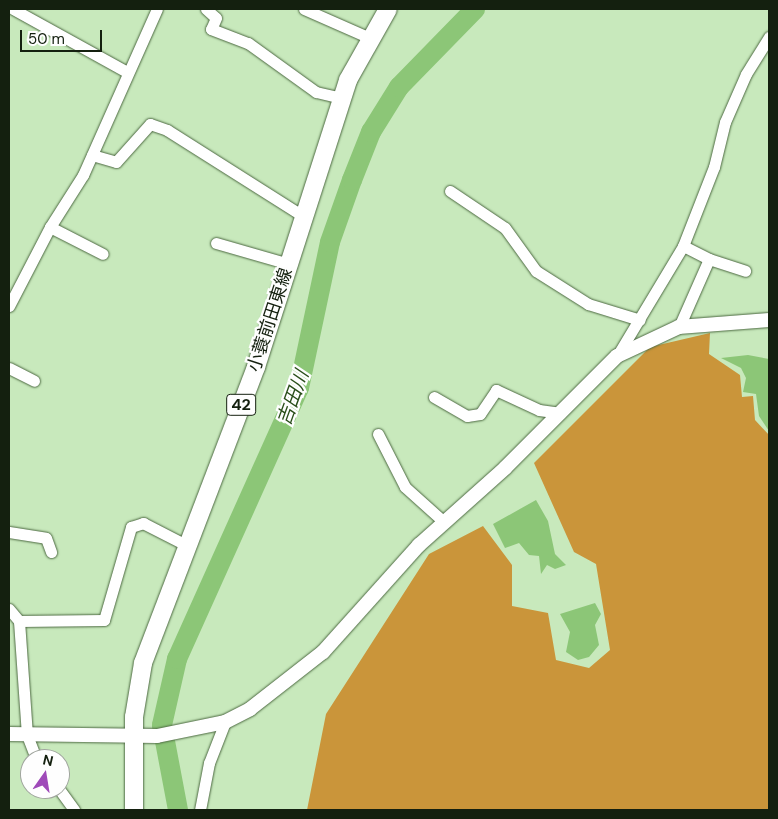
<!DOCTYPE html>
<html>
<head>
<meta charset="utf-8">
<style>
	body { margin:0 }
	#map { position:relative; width:778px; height:819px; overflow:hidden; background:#c8e9bc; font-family:"DM Sans","Noto Sans JP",sans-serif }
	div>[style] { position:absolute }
	.forest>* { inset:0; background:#ca953a }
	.water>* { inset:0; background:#8cc677 }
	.river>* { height:20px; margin:-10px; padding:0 10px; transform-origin:10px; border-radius:10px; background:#8cc677 }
	.roads { filter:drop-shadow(0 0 1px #4c6941) drop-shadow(0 0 1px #4c6941) }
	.minor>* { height:11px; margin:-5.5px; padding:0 5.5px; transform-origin:5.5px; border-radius:5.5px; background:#fff }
	.tertiary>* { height:14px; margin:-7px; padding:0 7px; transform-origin:7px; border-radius:7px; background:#fff }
	.primary>* { height:18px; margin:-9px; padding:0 9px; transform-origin:9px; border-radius:9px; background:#fff }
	span { translate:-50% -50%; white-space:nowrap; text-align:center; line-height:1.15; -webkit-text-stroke:4.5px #fefefe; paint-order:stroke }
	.shield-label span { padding:1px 4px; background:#fefefe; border:1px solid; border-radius:4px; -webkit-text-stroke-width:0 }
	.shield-label { font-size:16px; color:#14200f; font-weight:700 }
	.street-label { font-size:18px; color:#14200f }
	.water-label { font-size:19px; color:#294e19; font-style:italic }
	.frame { position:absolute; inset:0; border:10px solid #14200f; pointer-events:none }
	.north { position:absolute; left:20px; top:749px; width:50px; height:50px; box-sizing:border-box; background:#fefefe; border:1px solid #a0a59e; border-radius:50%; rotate:13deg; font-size:14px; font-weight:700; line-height:20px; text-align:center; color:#14200f }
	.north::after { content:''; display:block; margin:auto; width:18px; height:22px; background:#9f4ab9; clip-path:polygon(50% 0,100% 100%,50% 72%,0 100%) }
	.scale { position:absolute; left:20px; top:30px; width:82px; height:22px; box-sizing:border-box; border:2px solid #14200f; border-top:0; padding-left:6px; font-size:15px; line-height:18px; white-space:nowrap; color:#14200f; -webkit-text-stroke:4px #fefefe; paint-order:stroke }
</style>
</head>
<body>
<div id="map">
	<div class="forest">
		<div style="clip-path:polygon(710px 333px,709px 354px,740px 375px,742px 397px,753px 396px,755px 420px,769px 435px,769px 810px,307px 810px,326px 714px,429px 554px,483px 526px,512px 565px,512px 606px,548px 613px,556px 660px,589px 668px,610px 650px,596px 564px,574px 552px,534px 463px,650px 347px)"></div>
	</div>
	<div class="water">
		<div style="clip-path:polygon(748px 355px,769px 359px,769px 431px,759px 416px,756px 394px,743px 392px,746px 378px,741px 368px,721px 358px)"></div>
		<div style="clip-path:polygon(536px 500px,548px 521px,555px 554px,566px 565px,555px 569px,547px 565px,541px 574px,539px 556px,529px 555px,519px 543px,505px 548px,493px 524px)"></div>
		<div style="clip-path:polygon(595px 603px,601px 614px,595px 625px,599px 645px,589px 657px,578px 660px,566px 652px,570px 632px,560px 614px)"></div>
	</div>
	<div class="river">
		<div style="left:178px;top:810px;width:86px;rotate:-100.7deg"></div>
		<div style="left:162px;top:725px;width:68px;rotate:-77.2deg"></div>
		<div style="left:177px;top:659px;width:297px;rotate:-65.8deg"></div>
		<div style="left:299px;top:388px;width:149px;rotate:-78deg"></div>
		<div style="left:330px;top:242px;width:66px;rotate:-70.5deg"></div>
		<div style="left:352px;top:180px;width:52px;rotate:-68.4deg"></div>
		<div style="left:371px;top:132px;width:53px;rotate:-58.1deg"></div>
		<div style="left:399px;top:87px;width:109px;rotate:-45.7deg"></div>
	</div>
	<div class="roads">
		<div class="minor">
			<div style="left:13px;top:9px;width:130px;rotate:28.9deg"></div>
			<div style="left:206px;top:9px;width:13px;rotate:42deg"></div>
			<div style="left:216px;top:18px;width:12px;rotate:114deg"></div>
			<div style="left:211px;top:29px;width:40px;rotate:21deg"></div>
			<div style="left:248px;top:43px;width:84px;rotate:35.8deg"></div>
			<div style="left:316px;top:92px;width:27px;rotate:13deg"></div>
			<div style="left:304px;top:9px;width:72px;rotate:23.7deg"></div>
			<div style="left:92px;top:155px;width:25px;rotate:16deg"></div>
			<div style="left:116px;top:162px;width:51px;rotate:-48.2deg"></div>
			<div style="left:150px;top:124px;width:18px;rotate:19deg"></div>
			<div style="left:167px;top:130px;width:161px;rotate:32.3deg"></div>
			<div style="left:450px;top:191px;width:66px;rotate:33.9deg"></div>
			<div style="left:505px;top:228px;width:53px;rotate:54.2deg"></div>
			<div style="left:536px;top:271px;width:62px;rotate:32.4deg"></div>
			<div style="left:588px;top:304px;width:54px;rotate:17.1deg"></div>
			<div style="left:50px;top:227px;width:59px;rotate:27deg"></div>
			<div style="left:216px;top:243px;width:76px;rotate:16deg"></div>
			<div style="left:709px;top:259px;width:38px;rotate:18deg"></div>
			<div style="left:9px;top:306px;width:89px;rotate:-62.6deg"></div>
			<div style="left:50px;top:227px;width:62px;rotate:-57.6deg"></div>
			<div style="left:83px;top:175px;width:182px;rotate:-66deg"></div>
			<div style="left:679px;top:327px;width:74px;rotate:-66.2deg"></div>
			<div style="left:709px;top:259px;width:29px;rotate:-153deg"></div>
			<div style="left:617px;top:356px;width:128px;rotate:-59deg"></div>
			<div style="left:683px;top:246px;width:85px;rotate:-68.6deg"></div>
			<div style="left:714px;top:167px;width:46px;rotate:-76.3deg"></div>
			<div style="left:725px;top:122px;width:52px;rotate:-66.4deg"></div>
			<div style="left:746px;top:74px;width:44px;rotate:-58.1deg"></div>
			<div style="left:9px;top:368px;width:28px;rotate:27deg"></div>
			<div style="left:434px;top:397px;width:38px;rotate:30deg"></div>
			<div style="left:467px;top:416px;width:13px;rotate:-9deg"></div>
			<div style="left:480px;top:414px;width:29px;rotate:-56deg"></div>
			<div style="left:496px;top:390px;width:47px;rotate:24.9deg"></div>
			<div style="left:539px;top:410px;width:22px;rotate:8deg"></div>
			<div style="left:378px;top:434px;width:59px;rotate:63deg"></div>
			<div style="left:405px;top:487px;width:52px;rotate:41.9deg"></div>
			<div style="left:9px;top:532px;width:37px;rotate:9deg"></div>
			<div style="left:46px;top:538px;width:15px;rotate:70deg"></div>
			<div style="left:9px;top:609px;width:16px;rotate:50deg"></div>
			<div style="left:19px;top:621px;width:114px;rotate:86deg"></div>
			<div style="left:27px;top:735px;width:26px;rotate:69deg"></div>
			<div style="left:19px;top:621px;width:85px;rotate:-0.7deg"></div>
			<div style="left:104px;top:620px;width:97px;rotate:-73.8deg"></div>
			<div style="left:131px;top:527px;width:13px;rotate:-18deg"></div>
			<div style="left:143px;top:523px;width:48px;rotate:27.1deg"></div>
			<div style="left:59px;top:789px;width:26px;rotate:54deg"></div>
			<div style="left:200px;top:810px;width:48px;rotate:-79.2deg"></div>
			<div style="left:209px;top:763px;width:44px;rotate:-68.7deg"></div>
		</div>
		<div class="tertiary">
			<div style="left:9px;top:734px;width:148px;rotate:0.8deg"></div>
			<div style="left:157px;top:736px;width:69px;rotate:-11.6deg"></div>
			<div style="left:225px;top:722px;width:28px;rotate:-27deg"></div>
			<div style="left:250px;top:709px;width:93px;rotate:-38deg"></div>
			<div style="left:323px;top:652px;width:144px;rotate:-48.1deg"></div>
			<div style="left:419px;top:545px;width:115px;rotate:-41.8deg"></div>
			<div style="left:505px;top:468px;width:158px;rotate:-45deg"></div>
			<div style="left:617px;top:356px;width:68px;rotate:-25.1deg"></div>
			<div style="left:679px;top:327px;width:90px;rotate:-4.4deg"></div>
		</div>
		<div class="primary">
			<div style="left:134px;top:810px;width:93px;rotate:-90deg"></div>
			<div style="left:134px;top:717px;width:55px;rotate:-80.5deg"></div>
			<div style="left:143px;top:663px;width:317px;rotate:-69.1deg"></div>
			<div style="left:256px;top:367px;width:301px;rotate:-72.2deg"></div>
			<div style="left:348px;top:80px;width:81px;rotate:-60.6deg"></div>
		</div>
	</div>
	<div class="shield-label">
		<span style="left:241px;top:405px">42</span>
	</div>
	<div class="street-label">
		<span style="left:270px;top:320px;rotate:-72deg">小蓑前田東線</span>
	</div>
	<div class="water-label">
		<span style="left:293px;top:398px;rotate:-70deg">吉田川</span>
	</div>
	<div class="frame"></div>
	<div class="north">N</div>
	<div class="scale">50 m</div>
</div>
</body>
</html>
